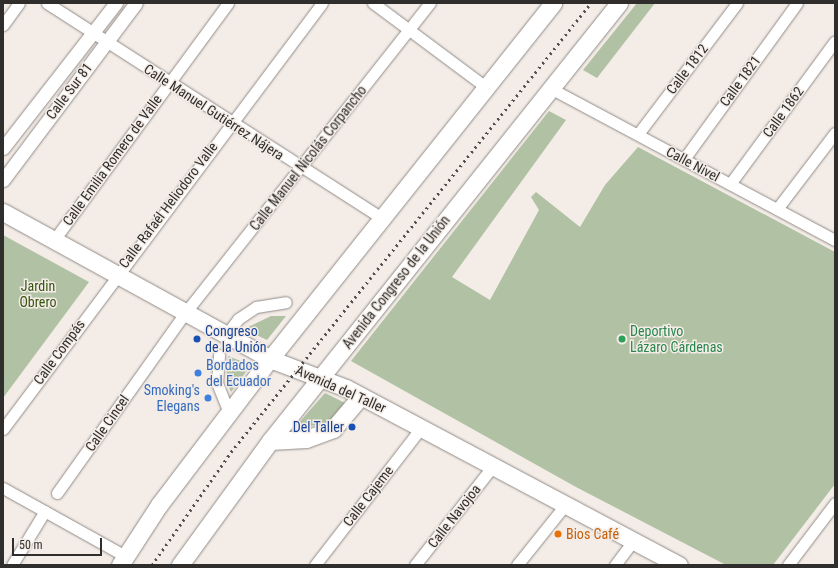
<!DOCTYPE html>
<html>
<head>
<meta charset="utf-8">
<style>
	body { margin:0 }
	#map { position:relative; width:838px; height:568px; overflow:hidden; background:#f3ece7; font-family:"Roboto Condensed",sans-serif }
	div>[style] { position:absolute }
	.green>* { inset:0; background:#b1c1a3 }
	.roads { filter:drop-shadow(0 0 1px #928b87) drop-shadow(0 0 1px #928b87) }
	.minor>* { height:11px; margin:-5.5px; padding:0 5.5px; transform-origin:5.5px; border-radius:5.5px; background:#fff }
	.tertiary>* { height:13px; margin:-6.5px; padding:0 6.5px; transform-origin:6.5px; border-radius:6.5px; background:#fff }
	.primary>* { height:17px; margin:-8.5px; padding:0 8.5px; transform-origin:8.5px; border-radius:8.5px; background:#fff }
	.rail>* { height:3px; margin-top:-1.5px; transform-origin:0; background:repeating-linear-gradient(90deg,#53504e 0 2px,transparent 0 6px) }
	.dots>* { width:11px; height:11px; translate:-50% -50%; box-sizing:border-box; border:2px solid #f3ece7; border-radius:50% }
	span { translate:-50% -50%; white-space:nowrap; text-align:center; line-height:1.15; -webkit-text-stroke:3px #f3ece7; paint-order:stroke }
	.street-label { font-size:14px; color:#302e2c }
	.park-label { font-size:14px; color:#375411 }
	.transit-label { font-size:14px; color:#164399 }
	.left { translate:0 -50%; text-align:left }
	.right { translate:-100% -50%; text-align:right }
	.leisure-label { font-size:14px; color:#27864d }
	.shop-label { font-size:14px; color:#366cbe }
	.food-label { font-size:14px; color:#c56008 }
	.frame { position:absolute; inset:0; border:4px solid #302e2c; pointer-events:none }
	.scale { position:absolute; left:12px; top:538px; width:90px; height:18px; box-sizing:border-box; border:2px solid #302e2c; border-top:0; padding-left:5px; font-size:12px; line-height:14px; white-space:nowrap; color:#302e2c; -webkit-text-stroke:3px #f3ece7; paint-order:stroke }
</style>
</head>
<body>
<div id="map">
	<div class="green">
		<div style="clip-path:polygon(637px 3px,655px 3px,597px 78px,583px 70px)"></div>
		<div style="clip-path:polygon(549px 111px,566px 120px,452px 277px,490px 300px,539px 210px,531px 197px,536px 192px,580px 227px,605px 185px,638px 147px,835px 252px,835px 484px,773px 565px,726px 565px,576px 487px,351px 361px)"></div>
		<div style="clip-path:polygon(3px 235px,89px 282px,3px 398px)"></div>
		<div style="clip-path:polygon(271px 316px,286px 316px,267px 340px,244px 329px)"></div>
		<div style="clip-path:polygon(228px 356px,251px 365px,231px 392px,226px 380px)"></div>
		<div style="clip-path:polygon(325px 393px,349px 405px,327px 422px,307px 427px,297px 425px)"></div>
	</div>
	<div class="roads">
		<div class="minor">
			<div style="left:47px;top:3px;width:398px;rotate:32.7deg"></div>
			<div style="left:373px;top:3px;width:142px;rotate:36.7deg"></div>
			<div style="left:3px;top:25px;width:27px;rotate:-54deg"></div>
			<div style="left:550px;top:88px;width:323px;rotate:28.1deg"></div>
			<div style="left:638px;top:134px;width:164px;rotate:-52.9deg"></div>
			<div style="left:684px;top:159px;width:193px;rotate:-54.1deg"></div>
			<div style="left:730px;top:184px;width:177px;rotate:-53.7deg"></div>
			<div style="left:777px;top:209px;width:96px;rotate:-52.7deg"></div>
			<div style="left:54px;top:240px;width:294px;rotate:-53.7deg"></div>
			<div style="left:226px;top:335px;width:20px;rotate:-53deg"></div>
			<div style="left:238px;top:319px;width:22px;rotate:-34deg"></div>
			<div style="left:256px;top:307px;width:30px;rotate:-9deg"></div>
			<div style="left:219px;top:355px;width:28px;rotate:94deg"></div>
			<div style="left:217px;top:383px;width:31px;rotate:68deg"></div>
			<div style="left:3px;top:429px;width:532px;rotate:-53.17deg"></div>
			<div style="left:3px;top:488px;width:140px;rotate:29.1deg"></div>
			<div style="left:57px;top:493px;width:221px;rotate:-54.6deg"></div>
			<div style="left:185px;top:313px;width:395px;rotate:-51.7deg"></div>
			<div style="left:12px;top:565px;width:63px;rotate:-58.6deg"></div>
			<div style="left:315px;top:565px;width:173px;rotate:-52.3deg"></div>
			<div style="left:415px;top:565px;width:126px;rotate:-51.8deg"></div>
			<div style="left:517px;top:565px;width:77px;rotate:-51.3deg"></div>
			<div style="left:615px;top:565px;width:30px;rotate:-53deg"></div>
			<div style="left:788px;top:565px;width:78px;rotate:-52.8deg"></div>
		</div>
		<div class="tertiary">
			<div style="left:3px;top:148px;width:184px;rotate:-52.1deg"></div>
			<div style="left:3px;top:180px;width:221px;rotate:-53.1deg"></div>
		</div>
		<div class="primary">
			<div style="left:3px;top:212px;width:305px;rotate:28.8deg"></div>
			<div style="left:270px;top:359px;width:81px;rotate:20.9deg"></div>
			<div style="left:346px;top:388px;width:377px;rotate:28deg"></div>
			<div style="left:270px;top:441px;width:36px;rotate:-3deg"></div>
			<div style="left:306px;top:439px;width:29px;rotate:-20deg"></div>
			<div style="left:333px;top:429px;width:43px;rotate:-49.7deg"></div>
			<div style="left:120px;top:565px;width:72px;rotate:-57deg"></div>
			<div style="left:159px;top:505px;width:183px;rotate:-52.8deg"></div>
			<div style="left:270px;top:359px;width:455px;rotate:-51.5deg"></div>
			<div style="left:180px;top:565px;width:153px;rotate:-54deg"></div>
			<div style="left:270px;top:441px;width:560px;rotate:-51.45deg"></div>
		</div>
	</div>
	<div class="rail">
		<div style="left:152px;top:565px;width:138px;rotate:-55deg"></div>
		<div style="left:231px;top:452px;width:576px;rotate:-51.28deg"></div>
	</div>
	<div class="dots">
		<div style="left:197px;top:339px;background:#1a4fb4"></div>
		<div style="left:622px;top:339px;background:#2e9e5b"></div>
		<div style="left:198px;top:373px;background:#3f7fe0"></div>
		<div style="left:208px;top:398px;background:#3f7fe0"></div>
		<div style="left:352px;top:427px;background:#1a4fb4"></div>
		<div style="left:558px;top:534px;background:#e8710a"></div>
	</div>
	<div class="street-label">
		<span style="left:687px;top:69px;rotate:-53deg">Calle 1812</span>
		<span style="left:740px;top:81px;rotate:-54deg">Calle 1821</span>
		<span style="left:69px;top:91px;rotate:-53deg">Calle Sur 81</span>
		<span style="left:214px;top:112px;rotate:33deg">Calle Manuel Gutiérrez Nájera</span>
		<span style="left:783px;top:112px;rotate:-54deg">Calle 1862</span>
		<span style="left:308px;top:158px;rotate:-52deg">Calle Manuel Nicolás Corpancho</span>
		<span style="left:112px;top:160px;rotate:-54deg">Calle Emilia Romero de Valle</span>
		<span style="left:693px;top:164px;rotate:28deg">Calle Nivel</span>
		<span style="left:168px;top:205px;rotate:-53deg">Calle Rafaél Heliodoro Valle</span>
		<span style="left:396px;top:282px;rotate:-52deg">Avenida Congreso de la Unión</span>
		<span style="left:59px;top:352px;rotate:-54deg">Calle Compás</span>
		<span style="left:341px;top:389px;rotate:24deg">Avenida del Taller</span>
		<span style="left:107px;top:423px;rotate:-55deg">Calle Cincel</span>
		<span style="left:368px;top:496px;rotate:-52deg">Calle Cajeme</span>
		<span style="left:454px;top:516px;rotate:-52deg">Calle Navojoa</span>
	</div>
	<div class="park-label">
		<span style="left:38px;top:294px">Jardin<br>Obrero</span>
	</div>
	<div class="transit-label">
		<span class="left" style="left:205px;top:339px">Congreso<br>de la Unión</span>
		<span class="right" style="left:344px;top:427px">Del Taller</span>
	</div>
	<div class="leisure-label">
		<span class="left" style="left:630px;top:339px">Deportivo<br>Lázaro Cárdenas</span>
	</div>
	<div class="shop-label">
		<span class="left" style="left:206px;top:373px">Bordados<br>del Ecuador</span>
		<span class="right" style="left:200px;top:398px">Smoking's<br>Elegans</span>
	</div>
	<div class="food-label">
		<span class="left" style="left:566px;top:534px">Bios Café</span>
	</div>
	<div class="frame"></div>
	<div class="scale">50 m</div>
</div>
</body>
</html>
